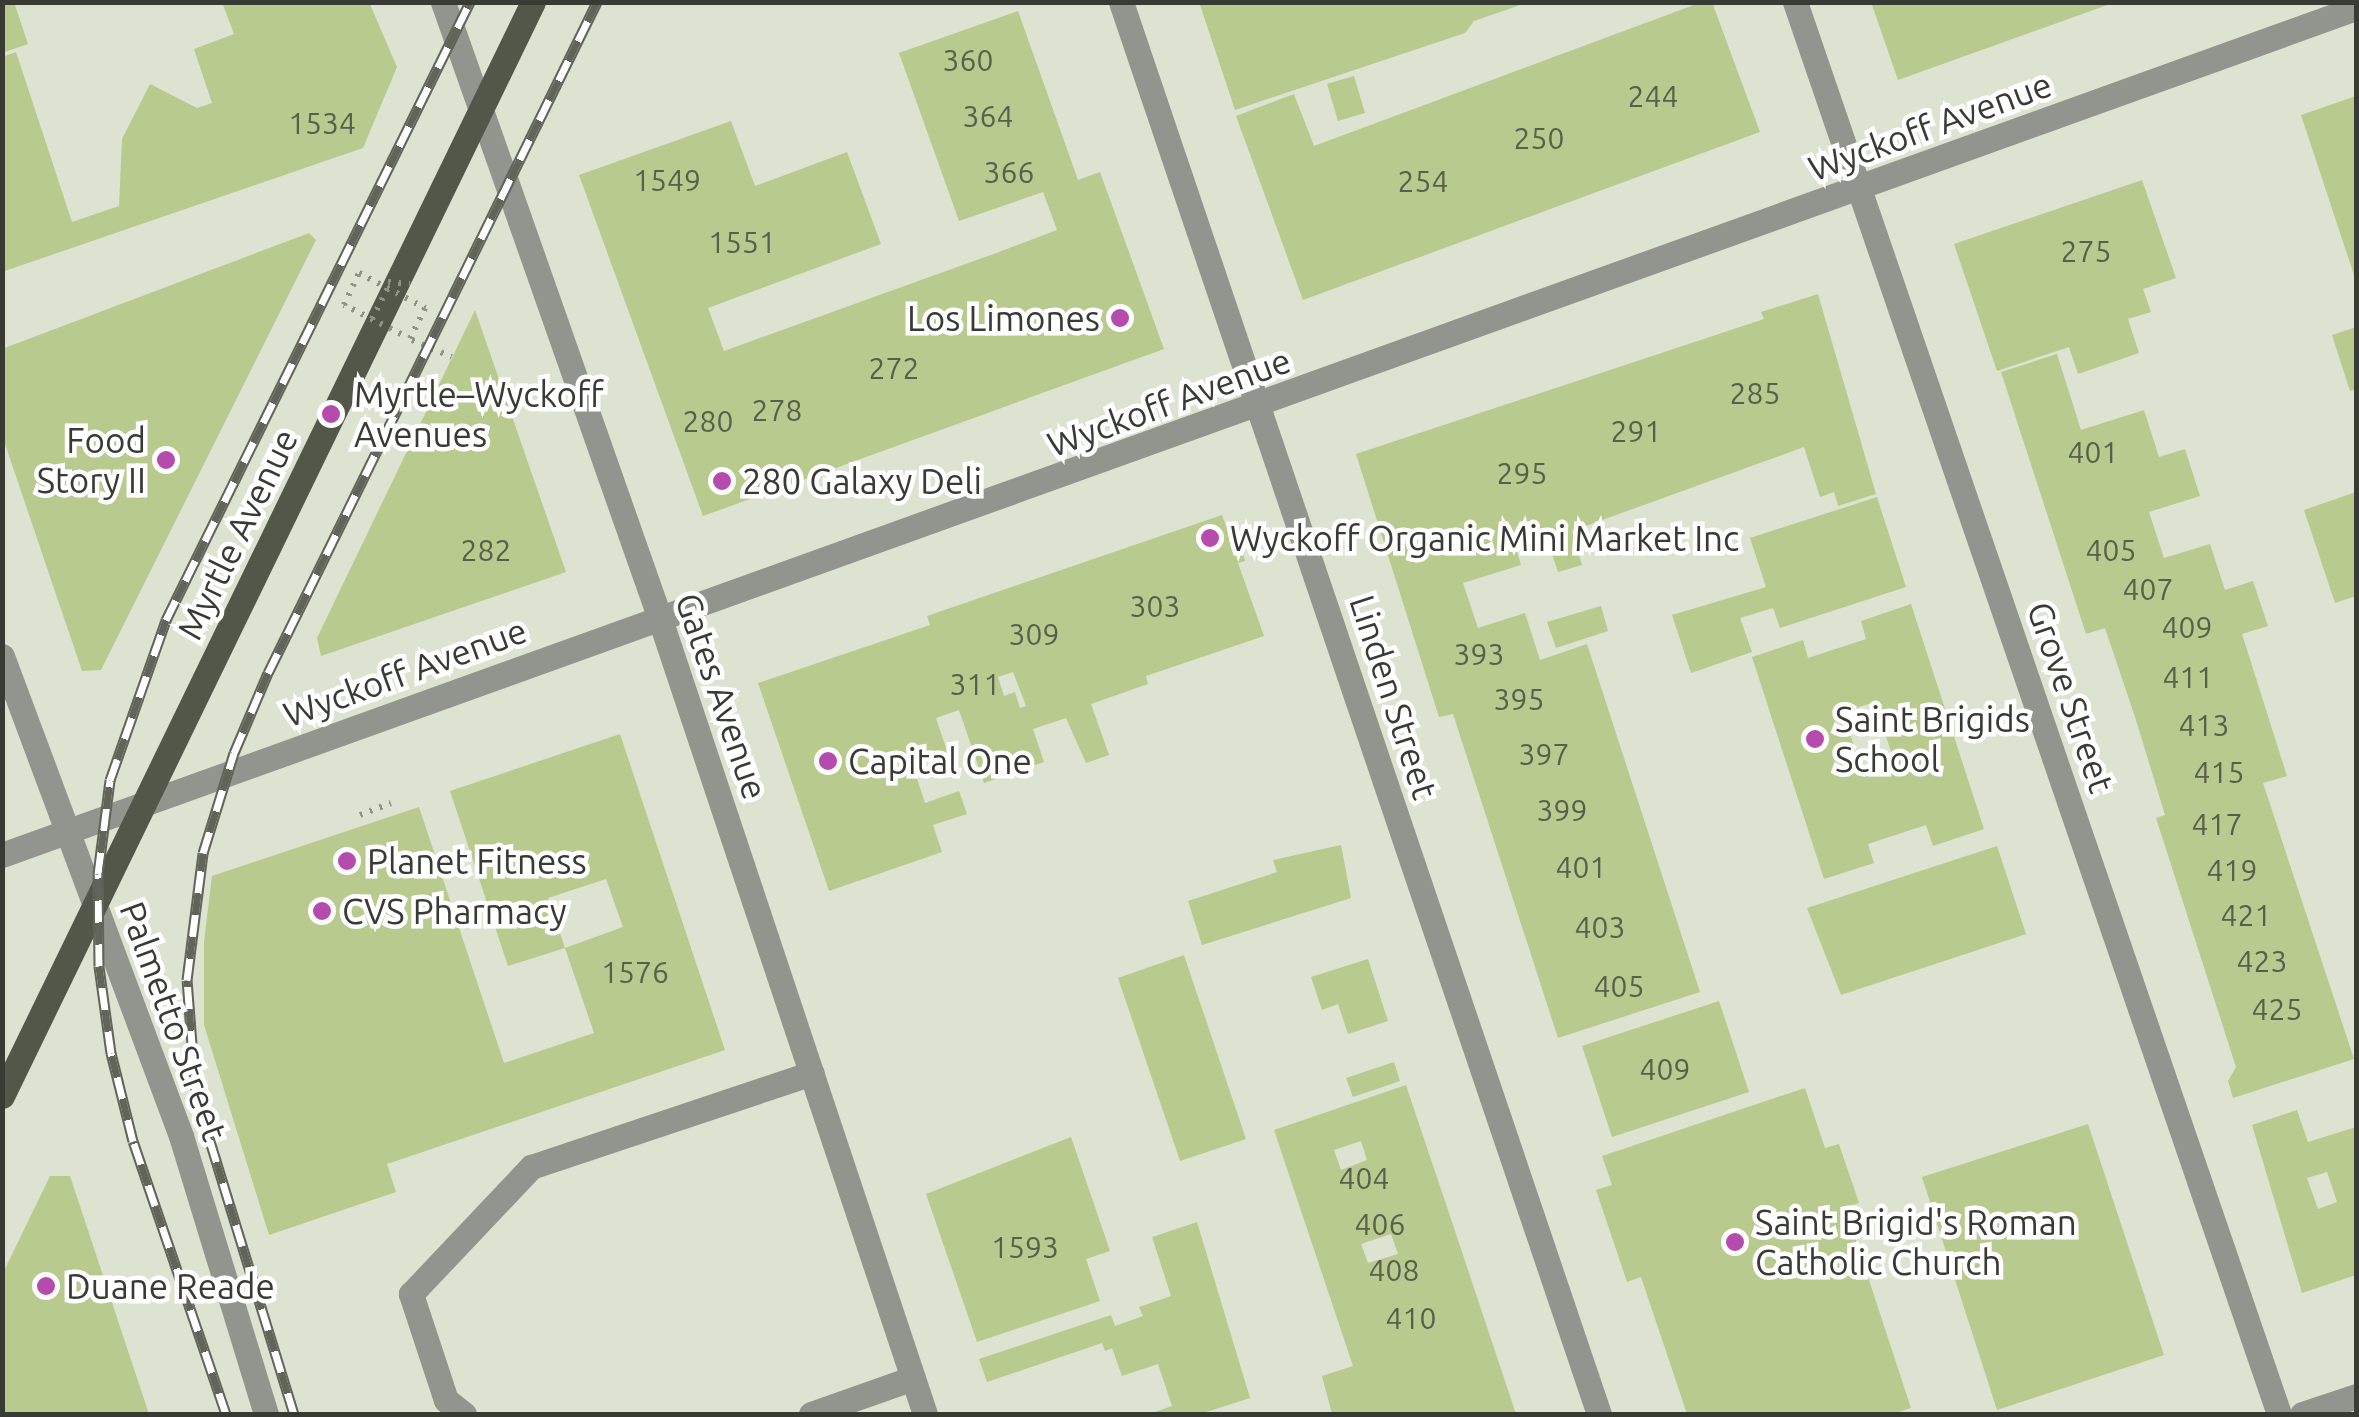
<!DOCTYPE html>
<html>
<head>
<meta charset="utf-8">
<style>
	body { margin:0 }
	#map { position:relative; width:2359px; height:1417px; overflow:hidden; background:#dce3d0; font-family:Ubuntu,sans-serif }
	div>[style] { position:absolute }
	.building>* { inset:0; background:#b8ca8e }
	.path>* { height:6px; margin-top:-3px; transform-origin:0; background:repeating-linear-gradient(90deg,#8e9386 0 2.5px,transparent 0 10.5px) }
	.minor>* { height:25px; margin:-12.5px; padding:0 12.5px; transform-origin:12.5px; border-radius:12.5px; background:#92958d }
	.major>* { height:25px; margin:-12.5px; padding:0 12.5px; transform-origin:12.5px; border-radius:12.5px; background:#53574a }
	.rail>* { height:11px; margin-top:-5.5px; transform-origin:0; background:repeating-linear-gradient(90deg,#fff 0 22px,#606459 0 44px); box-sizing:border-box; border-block:2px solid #606459 }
	.path-bridge>* { height:6px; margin-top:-3px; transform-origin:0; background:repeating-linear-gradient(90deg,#8e9386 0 2.5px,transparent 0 10.5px) }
	.dots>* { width:28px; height:28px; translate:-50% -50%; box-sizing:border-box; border:5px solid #fff; border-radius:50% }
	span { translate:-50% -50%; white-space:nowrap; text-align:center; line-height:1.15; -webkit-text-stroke:9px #fff; paint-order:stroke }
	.number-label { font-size:30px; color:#585f4a }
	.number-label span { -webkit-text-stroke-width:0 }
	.street-label { font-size:35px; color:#383b33 }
	.poi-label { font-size:35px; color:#383b33 }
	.right { translate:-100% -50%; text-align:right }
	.left { translate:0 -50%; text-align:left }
	.frame { position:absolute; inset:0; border:5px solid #383b33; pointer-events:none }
</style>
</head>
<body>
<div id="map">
	<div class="building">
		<div style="clip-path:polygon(2px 2px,14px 2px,28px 44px,2px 53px)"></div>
		<div style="clip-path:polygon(222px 2px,369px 2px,397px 67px,363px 148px,2px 272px,2px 57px,16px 52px,72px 222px,119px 206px,122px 139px,150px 84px,197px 108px,212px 103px,194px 49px,234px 34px)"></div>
		<div style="clip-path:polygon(1199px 2px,1526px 2px,1526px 3px,1474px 21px,1465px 33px,1235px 110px)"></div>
		<div style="clip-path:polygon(1702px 2px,1712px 2px,1760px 132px,1303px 300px,1236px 116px,1294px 94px,1314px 146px)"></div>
		<div style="clip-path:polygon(1871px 2px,2113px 2px,2113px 3px,1898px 80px)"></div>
		<div style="clip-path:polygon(1018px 11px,1078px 180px,1100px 172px,1164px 349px,703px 516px,579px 175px,731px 121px,755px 186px,847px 152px,881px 244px,708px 308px,724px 351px,999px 252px,1057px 230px,1043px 192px,959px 221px,899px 53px)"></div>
		<div style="clip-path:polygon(1354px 76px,1365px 113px,1338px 121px,1327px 84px)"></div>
		<div style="clip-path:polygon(2356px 96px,2356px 281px,2301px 115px)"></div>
		<div style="clip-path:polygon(2142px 180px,2176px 278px,2143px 289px,2151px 312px,2128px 319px,2139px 353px,2078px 374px,2069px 347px,1997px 371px,1954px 244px)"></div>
		<div style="clip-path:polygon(309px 233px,316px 240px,101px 670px,82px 671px,2px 435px,2px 349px)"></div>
		<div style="clip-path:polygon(1818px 294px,1876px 494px,1838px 506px,1834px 492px,1820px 497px,1804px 447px,1572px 531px,1582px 565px,1558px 572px,1547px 539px,1516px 548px,1521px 565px,1463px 583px,1478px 628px,1525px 613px,1540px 660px,1587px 644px,1700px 992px,1558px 1038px,1453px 714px,1439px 717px,1356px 454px,1764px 319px,1761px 312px)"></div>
		<div style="clip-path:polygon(475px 310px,566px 572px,321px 656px,317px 638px)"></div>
		<div style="clip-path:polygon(2356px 327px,2356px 389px,2350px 391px,2332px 335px)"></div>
		<div style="clip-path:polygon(2057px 354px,2081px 430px,2144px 410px,2159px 457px,2185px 449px,2200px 496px,2149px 512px,2164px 558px,2210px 544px,2225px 590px,2253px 581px,2268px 626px,2242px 634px,2287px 776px,2263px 783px,2354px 1059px,2233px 1098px,2228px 1081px,2236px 1067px,2156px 818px,2165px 815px,2136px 720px,2105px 628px,2086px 634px,2001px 372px)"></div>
		<div style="clip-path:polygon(2356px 492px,2356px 596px,2335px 603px,2304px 510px)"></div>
		<div style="clip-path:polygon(1877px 497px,1906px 587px,1780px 628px,1773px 608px,1740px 618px,1752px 652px,1691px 673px,1672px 615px,1766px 587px,1750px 538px)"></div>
		<div style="clip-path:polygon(evenodd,1222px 515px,1234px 548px,1241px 546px,1245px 561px,1238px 563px,1264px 636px,1146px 676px,1148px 684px,1091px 704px,1109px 755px,1086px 763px,1066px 718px,1033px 729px,1044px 762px,984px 783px,959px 710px,936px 718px,948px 754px,911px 760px,925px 803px,959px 791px,967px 814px,933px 825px,942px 852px,829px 891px,758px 683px,930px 625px,927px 616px,1222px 515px,1013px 672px,1026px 706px,1020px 708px,1015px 692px,1004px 696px,998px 677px,1013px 672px)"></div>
		<div style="clip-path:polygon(evenodd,1911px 604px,1984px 829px,1933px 846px,1926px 825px,1868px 844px,1874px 863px,1824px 879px,1752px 657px,1803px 640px,1808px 658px,1866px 639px,1861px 621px,1911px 604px,1875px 702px,1896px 767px,1864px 777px,1843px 712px,1875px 702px)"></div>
		<div style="clip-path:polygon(1601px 606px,1608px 631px,1556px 648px,1547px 622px)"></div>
		<div style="clip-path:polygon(620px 734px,725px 1050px,387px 1164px,396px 1192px,269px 1235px,204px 1025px,204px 942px,212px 876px,419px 807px,504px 1063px,594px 1033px,565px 948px,623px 927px,606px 879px,548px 898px,565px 948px,508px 966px,450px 791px)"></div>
		<div style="clip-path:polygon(1341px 845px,1351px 898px,1202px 945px,1188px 901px,1277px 872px,1273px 860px)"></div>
		<div style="clip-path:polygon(1997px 846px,2026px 934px,1841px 995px,1807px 908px)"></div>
		<div style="clip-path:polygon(1184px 955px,1246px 1139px,1180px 1161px,1118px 978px)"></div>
		<div style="clip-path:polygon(1368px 959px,1388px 1021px,1348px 1034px,1338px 1004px,1322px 1010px,1311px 977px)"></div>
		<div style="clip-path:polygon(1719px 1001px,1749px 1092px,1612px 1137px,1582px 1046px)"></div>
		<div style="clip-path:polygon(1394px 1062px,1400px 1081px,1353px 1097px,1346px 1078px)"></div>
		<div style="clip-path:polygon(evenodd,1406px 1085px,1453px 1225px,1516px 1414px,1332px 1414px,1322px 1376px,1353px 1366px,1274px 1130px,1406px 1085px,1361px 1141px,1367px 1160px,1341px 1170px,1334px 1150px,1361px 1141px,1406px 1085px,1391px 1234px,1398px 1254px,1368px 1263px,1361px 1244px,1391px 1234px)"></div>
		<div style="clip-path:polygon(1805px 1088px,1825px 1148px,1839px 1144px,1859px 1203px,1845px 1207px,1911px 1408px,1892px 1414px,1687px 1414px,1641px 1277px,1627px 1282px,1596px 1190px,1612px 1185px,1602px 1156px)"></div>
		<div style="clip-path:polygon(evenodd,2297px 1110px,2308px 1142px,2356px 1127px,2356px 1275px,2302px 1293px,2252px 1125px,2297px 1110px,2327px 1172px,2337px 1202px,2318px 1209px,2307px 1178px,2327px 1172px)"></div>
		<div style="clip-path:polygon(2088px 1124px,2164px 1355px,1997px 1410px,1922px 1177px)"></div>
		<div style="clip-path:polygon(1071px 1137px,1110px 1251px,1086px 1259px,1100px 1301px,977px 1342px,926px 1194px)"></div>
		<div style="clip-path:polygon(50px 1176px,70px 1176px,149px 1414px,2px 1414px,2px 1275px)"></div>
		<div style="clip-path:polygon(1197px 1222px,1250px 1398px,1200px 1414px,1149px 1414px,1172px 1406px,1158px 1364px,1122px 1376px,1112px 1348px,1105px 1351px,1102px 1343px,987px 1382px,979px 1359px,1111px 1315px,1115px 1326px,1143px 1316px,1139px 1307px,1171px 1296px,1152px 1237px)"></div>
	</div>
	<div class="path">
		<div style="left:412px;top:340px;width:43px;rotate:23deg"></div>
		<div style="left:360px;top:815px;width:33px;rotate:-21deg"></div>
	</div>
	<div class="minor">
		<div style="left:443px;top:2px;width:654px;rotate:70.62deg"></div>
		<div style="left:660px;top:619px;width:838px;rotate:71.57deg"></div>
		<div style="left:1121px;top:2px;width:1491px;rotate:71.3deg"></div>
		<div style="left:1795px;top:2px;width:1493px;rotate:71.08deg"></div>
		<div style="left:2px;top:656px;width:512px;rotate:69.55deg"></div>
		<div style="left:181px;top:1136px;width:291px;rotate:73deg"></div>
		<div style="left:2px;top:855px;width:2502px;rotate:-19.79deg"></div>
		<div style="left:464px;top:1414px;width:23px;rotate:-142deg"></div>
		<div style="left:446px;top:1400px;width:112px;rotate:-108.3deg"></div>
		<div style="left:411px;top:1294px;width:175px;rotate:-46.6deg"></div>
		<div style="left:531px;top:1167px;width:296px;rotate:-18.5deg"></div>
		<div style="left:811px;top:1414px;width:108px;rotate:-19.4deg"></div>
		<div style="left:2302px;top:1414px;width:57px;rotate:-18.4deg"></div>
	</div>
	<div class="major">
		<div style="left:2px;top:1096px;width:1216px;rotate:-64.11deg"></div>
	</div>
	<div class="rail">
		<div style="left:226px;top:1414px;width:288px;rotate:-108.8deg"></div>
		<div style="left:133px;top:1141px;width:91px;rotate:-104deg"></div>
		<div style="left:111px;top:1053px;width:88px;rotate:-97.9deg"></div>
		<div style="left:99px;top:966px;width:92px;rotate:-90.6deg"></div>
		<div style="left:98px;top:874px;width:95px;rotate:-82.7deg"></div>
		<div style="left:110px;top:780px;width:170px;rotate:-70.7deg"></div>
		<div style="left:166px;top:620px;width:689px;rotate:-63.81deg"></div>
		<div style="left:294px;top:1414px;width:333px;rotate:-107.1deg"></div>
		<div style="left:196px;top:1096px;width:116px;rotate:-94.4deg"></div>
		<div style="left:187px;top:980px;width:128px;rotate:-82.8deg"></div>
		<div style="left:203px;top:853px;width:105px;rotate:-72.8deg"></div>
		<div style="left:234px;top:753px;width:87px;rotate:-67deg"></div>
		<div style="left:268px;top:673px;width:747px;rotate:-63.88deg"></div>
	</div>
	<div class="path-bridge">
		<div style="left:388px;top:282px;width:22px;rotate:5deg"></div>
		<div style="left:372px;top:319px;width:39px;rotate:-63deg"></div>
		<div style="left:401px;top:334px;width:64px;rotate:-153deg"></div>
		<div style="left:344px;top:305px;width:35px;rotate:-65deg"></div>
		<div style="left:359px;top:273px;width:75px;rotate:27.9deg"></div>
		<div style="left:425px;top:308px;width:34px;rotate:116deg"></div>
	</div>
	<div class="dots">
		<div style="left:1120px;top:318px;background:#b44bad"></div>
		<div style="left:331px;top:414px;background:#b44bad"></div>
		<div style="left:166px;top:460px;background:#b44bad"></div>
		<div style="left:722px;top:481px;background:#b44bad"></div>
		<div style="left:1210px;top:538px;background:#b44bad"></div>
		<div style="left:1815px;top:739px;background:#b44bad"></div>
		<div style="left:828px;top:761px;background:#b44bad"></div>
		<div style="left:347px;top:861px;background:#b44bad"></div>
		<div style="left:322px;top:911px;background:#b44bad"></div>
		<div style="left:1735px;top:1242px;background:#b44bad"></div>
		<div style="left:46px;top:1286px;background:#b44bad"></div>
	</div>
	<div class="number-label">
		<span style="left:968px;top:60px">360</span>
		<span style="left:1653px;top:96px">244</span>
		<span style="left:988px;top:116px">364</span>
		<span style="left:322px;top:123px">1534</span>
		<span style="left:1539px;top:138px">250</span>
		<span style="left:1009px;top:172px">366</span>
		<span style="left:667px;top:180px">1549</span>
		<span style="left:1423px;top:181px">254</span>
		<span style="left:742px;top:242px">1551</span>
		<span style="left:2086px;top:251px">275</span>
		<span style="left:894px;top:368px">272</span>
		<span style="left:1755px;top:393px">285</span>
		<span style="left:777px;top:410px">278</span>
		<span style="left:708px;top:421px">280</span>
		<span style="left:1636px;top:431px">291</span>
		<span style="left:2093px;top:452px">401</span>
		<span style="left:1522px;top:473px">295</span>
		<span style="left:486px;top:550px">282</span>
		<span style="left:2111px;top:550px">405</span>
		<span style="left:2148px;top:589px">407</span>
		<span style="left:1155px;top:606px">303</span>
		<span style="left:2187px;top:627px">409</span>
		<span style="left:1034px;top:634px">309</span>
		<span style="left:1479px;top:654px">393</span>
		<span style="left:2188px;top:677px">411</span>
		<span style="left:975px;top:684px">311</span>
		<span style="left:1519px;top:699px">395</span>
		<span style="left:2204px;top:725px">413</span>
		<span style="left:1544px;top:754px">397</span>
		<span style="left:2219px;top:772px">415</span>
		<span style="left:1562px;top:810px">399</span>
		<span style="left:2217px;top:824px">417</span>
		<span style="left:1581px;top:867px">401</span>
		<span style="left:2232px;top:870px">419</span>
		<span style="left:2246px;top:915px">421</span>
		<span style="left:1600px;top:927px">403</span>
		<span style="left:2262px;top:961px">423</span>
		<span style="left:635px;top:972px">1576</span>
		<span style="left:1619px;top:986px">405</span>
		<span style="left:2277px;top:1009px">425</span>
		<span style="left:1665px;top:1069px">409</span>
		<span style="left:1364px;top:1178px">404</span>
		<span style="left:1380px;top:1224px">406</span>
		<span style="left:1025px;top:1247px">1593</span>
		<span style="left:1394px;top:1270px">408</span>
		<span style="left:1411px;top:1318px">410</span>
	</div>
	<div class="street-label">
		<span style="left:1930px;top:126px;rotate:-20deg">Wyckoff Avenue</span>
		<span style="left:1169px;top:402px;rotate:-20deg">Wyckoff Avenue</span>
		<span style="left:237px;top:534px;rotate:-64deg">Myrtle Avenue</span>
		<span style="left:405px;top:672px;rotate:-20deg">Wyckoff Avenue</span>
		<span style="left:722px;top:696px;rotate:71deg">Gates Avenue</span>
		<span style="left:1394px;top:697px;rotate:72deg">Linden Street</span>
		<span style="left:2071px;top:697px;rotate:71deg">Grove Street</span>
		<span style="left:174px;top:1021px;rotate:70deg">Palmetto Street</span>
	</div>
	<div class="poi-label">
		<span class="right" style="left:1100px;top:318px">Los Limones</span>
		<span class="left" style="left:354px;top:414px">Myrtle–Wyckoff<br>Avenues</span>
		<span class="right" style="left:146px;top:460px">Food<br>Story II</span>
		<span class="left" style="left:742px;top:481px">280 Galaxy Deli</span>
		<span class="left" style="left:1230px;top:538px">Wyckoff Organic Mini Market Inc</span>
		<span class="left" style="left:1835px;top:739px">Saint Brigids<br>School</span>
		<span class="left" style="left:848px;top:761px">Capital One</span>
		<span class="left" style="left:367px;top:861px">Planet Fitness</span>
		<span class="left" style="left:342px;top:911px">CVS Pharmacy</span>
		<span class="left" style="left:1755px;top:1242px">Saint Brigid's Roman<br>Catholic Church</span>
		<span class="left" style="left:66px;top:1286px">Duane Reade</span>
	</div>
	<div class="frame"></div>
</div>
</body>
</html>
